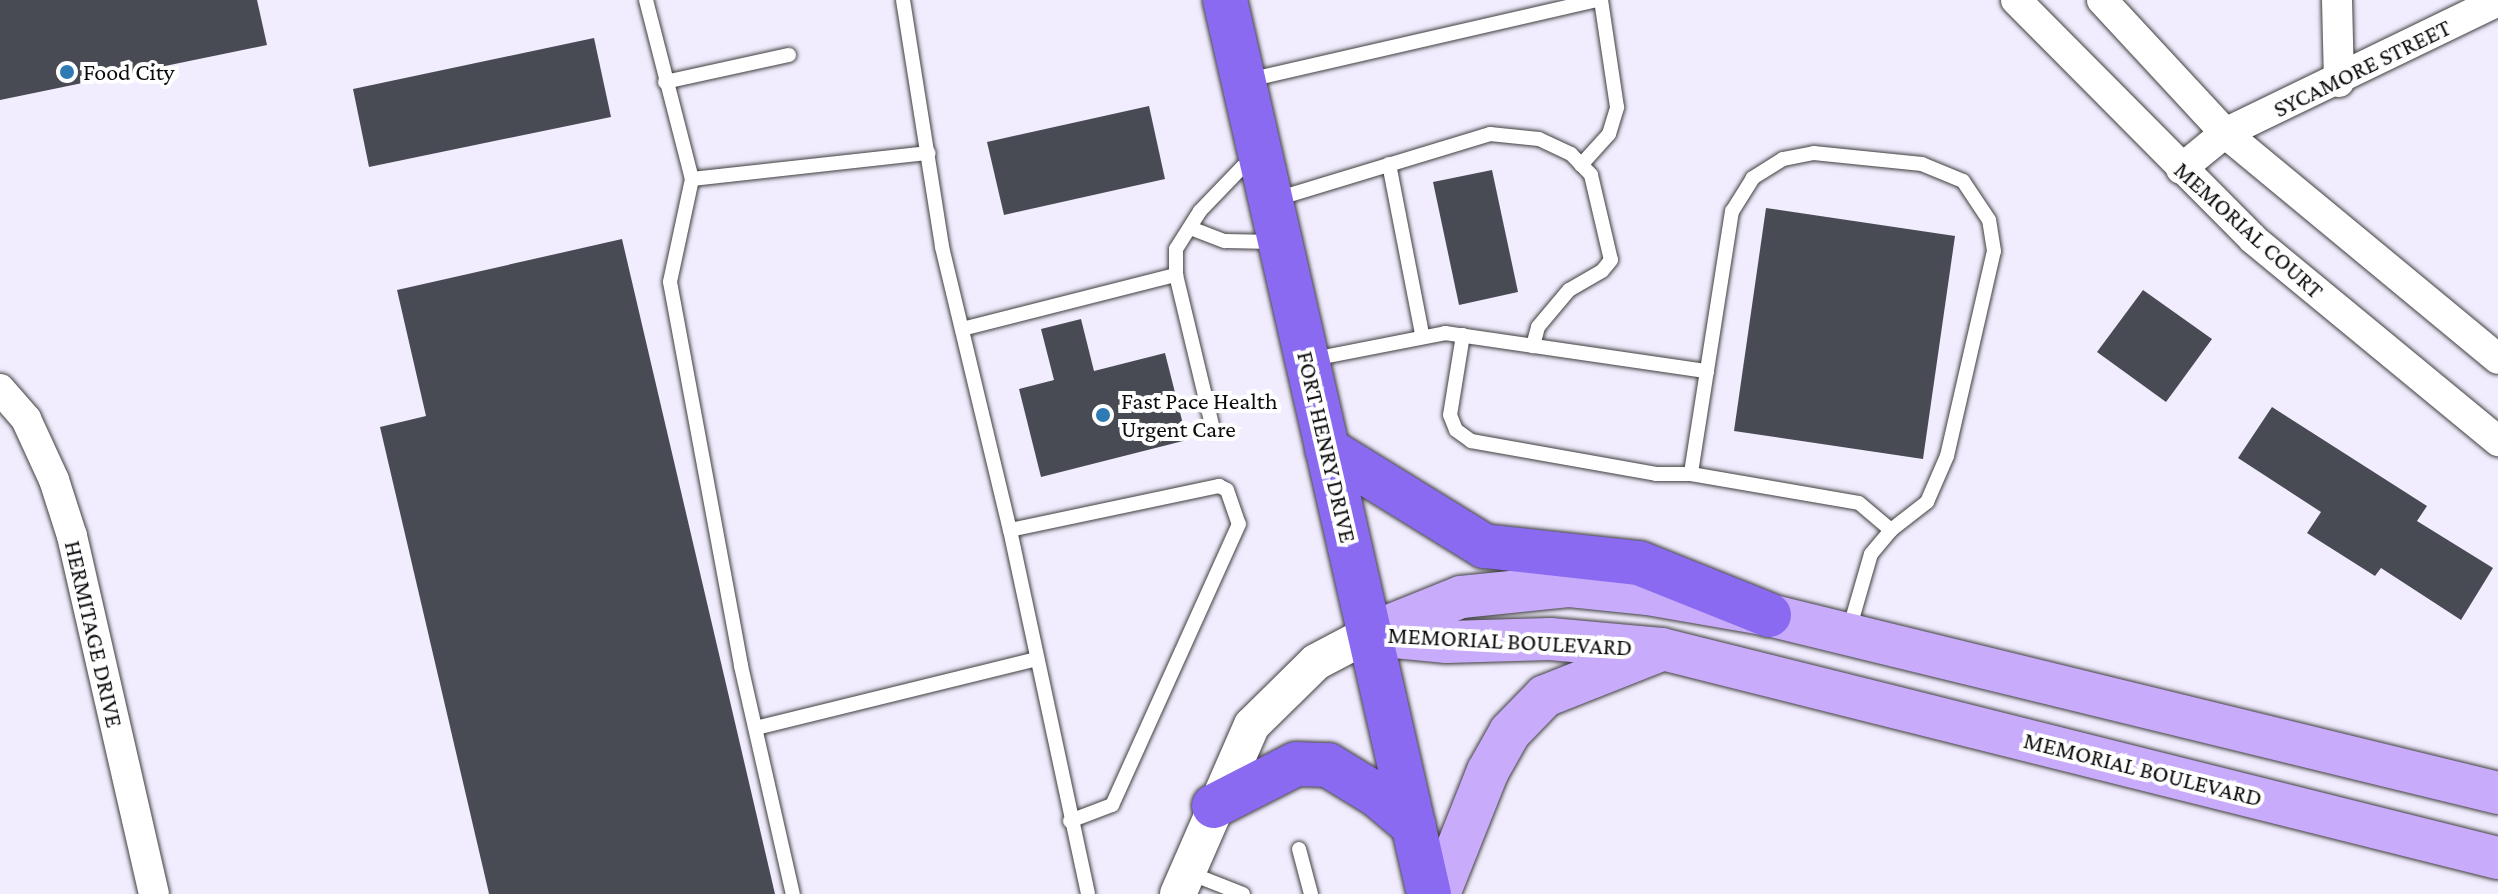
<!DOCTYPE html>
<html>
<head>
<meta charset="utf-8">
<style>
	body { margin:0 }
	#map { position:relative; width:2498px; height:894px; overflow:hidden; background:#f2edfe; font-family:"Crimson Pro",serif }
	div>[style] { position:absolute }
	.building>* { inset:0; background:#494b54 }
	.roads { filter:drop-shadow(0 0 2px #3f3f3f) drop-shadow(0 0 2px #3f3f3f) }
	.service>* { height:14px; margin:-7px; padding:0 7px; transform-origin:7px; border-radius:7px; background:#fff }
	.minor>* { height:30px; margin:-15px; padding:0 15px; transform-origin:15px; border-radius:15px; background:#fff }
	.tertiary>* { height:36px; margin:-18px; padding:0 18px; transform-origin:18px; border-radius:18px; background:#fff }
	.secondary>* { height:42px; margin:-21px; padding:0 21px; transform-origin:21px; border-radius:21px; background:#c8abfa }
	.primary>* { height:44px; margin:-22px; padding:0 22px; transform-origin:22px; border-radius:22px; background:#896af1 }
	.dots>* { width:22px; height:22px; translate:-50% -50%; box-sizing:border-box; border:4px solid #fff; border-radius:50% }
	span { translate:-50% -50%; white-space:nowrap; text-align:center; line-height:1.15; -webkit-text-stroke:8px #fff; paint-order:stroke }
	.street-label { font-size:24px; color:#0c0c0c }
	.poi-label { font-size:24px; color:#0c0c0c }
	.left { translate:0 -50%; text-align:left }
</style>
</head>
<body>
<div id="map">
	<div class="building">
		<div style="clip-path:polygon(0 0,257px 0,267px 45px,0 100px)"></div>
		<div style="clip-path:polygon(594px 38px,611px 117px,369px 167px,353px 89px)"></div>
		<div style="clip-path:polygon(1149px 106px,1165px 179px,1004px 215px,987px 142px)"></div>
		<div style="clip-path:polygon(1492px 170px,1518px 292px,1459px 305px,1433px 182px)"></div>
		<div style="clip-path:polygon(1766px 208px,1955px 236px,1923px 459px,1734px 431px)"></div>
		<div style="clip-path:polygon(622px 239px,733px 714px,775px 894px,489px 894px,380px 427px,426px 416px,397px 290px)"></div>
		<div style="clip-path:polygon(2143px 290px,2212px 339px,2166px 402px,2097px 352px)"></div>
		<div style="clip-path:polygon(1081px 319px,1094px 371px,1165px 353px,1187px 440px,1041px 477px,1019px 389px,1054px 380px,1041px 329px)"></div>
		<div style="clip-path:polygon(2272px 407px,2427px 506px,2417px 521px,2493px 568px,2461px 620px,2381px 568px,2375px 576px,2307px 533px,2321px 512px,2238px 458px)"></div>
	</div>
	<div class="roads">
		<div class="service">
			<div style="left:646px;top:0;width:185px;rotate:75.6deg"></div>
			<div style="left:692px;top:179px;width:238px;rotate:-6.3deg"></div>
			<div style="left:903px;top:0;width:250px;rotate:81deg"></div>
			<div style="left:942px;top:247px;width:291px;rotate:76.5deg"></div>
			<div style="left:1010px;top:530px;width:372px;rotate:77.9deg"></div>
			<div style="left:1248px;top:80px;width:358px;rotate:-12.9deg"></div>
			<div style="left:665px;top:82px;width:127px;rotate:-12.3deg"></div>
			<div style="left:1389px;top:164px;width:173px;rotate:79deg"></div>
			<div style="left:1581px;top:165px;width:42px;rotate:-47.9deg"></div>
			<div style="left:1609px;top:134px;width:28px;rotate:-73deg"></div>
			<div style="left:1617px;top:107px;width:108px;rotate:-98.5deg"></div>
			<div style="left:692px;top:179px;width:105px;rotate:102.1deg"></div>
			<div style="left:670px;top:282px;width:391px;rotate:79.5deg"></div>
			<div style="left:741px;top:666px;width:234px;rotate:77.2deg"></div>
			<div style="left:1273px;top:200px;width:227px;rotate:-16.9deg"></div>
			<div style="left:1490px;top:134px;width:49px;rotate:5.8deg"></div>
			<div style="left:1539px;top:139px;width:35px;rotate:25deg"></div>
			<div style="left:1571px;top:154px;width:29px;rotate:46deg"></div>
			<div style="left:1591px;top:175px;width:87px;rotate:76.8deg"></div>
			<div style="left:1611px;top:260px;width:14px;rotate:129deg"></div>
			<div style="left:1602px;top:271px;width:38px;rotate:150deg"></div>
			<div style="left:1569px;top:290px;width:48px;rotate:130deg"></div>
			<div style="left:1538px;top:327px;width:20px;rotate:105deg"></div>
			<div style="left:1193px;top:229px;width:34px;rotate:21deg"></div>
			<div style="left:1225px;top:241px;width:49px;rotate:1.2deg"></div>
			<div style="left:1176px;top:275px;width:26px;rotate:-90deg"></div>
			<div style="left:1176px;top:249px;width:45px;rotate:-57.7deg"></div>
			<div style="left:1200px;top:211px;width:76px;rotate:-46.1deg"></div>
			<div style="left:962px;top:329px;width:221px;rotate:-14.2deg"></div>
			<div style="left:1176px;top:275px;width:158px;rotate:76.5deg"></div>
			<div style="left:1463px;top:335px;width:81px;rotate:99.2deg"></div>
			<div style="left:1450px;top:415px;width:16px;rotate:68deg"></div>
			<div style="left:1456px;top:430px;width:19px;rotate:36deg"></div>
			<div style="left:1471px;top:441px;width:188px;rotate:10.1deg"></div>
			<div style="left:1656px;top:474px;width:35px"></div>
			<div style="left:1313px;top:359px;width:135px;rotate:-11.1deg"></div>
			<div style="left:1445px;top:333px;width:265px;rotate:8.3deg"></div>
			<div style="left:1010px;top:530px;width:214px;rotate:-11.9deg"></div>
			<div style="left:1219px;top:486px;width:9px;rotate:27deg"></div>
			<div style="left:1227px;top:490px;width:36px;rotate:71deg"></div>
			<div style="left:1239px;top:524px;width:308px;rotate:114.3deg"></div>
			<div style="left:1112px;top:805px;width:45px;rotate:159.1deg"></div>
			<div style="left:1849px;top:630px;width:79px;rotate:-73.9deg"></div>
			<div style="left:1871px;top:554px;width:31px;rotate:-50deg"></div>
			<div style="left:1891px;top:530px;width:46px;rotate:-37.9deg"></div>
			<div style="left:1927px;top:502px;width:50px;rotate:-66.5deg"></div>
			<div style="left:1947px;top:456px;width:210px;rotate:-77.1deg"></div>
			<div style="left:1994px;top:251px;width:31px;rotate:-99deg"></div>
			<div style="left:1989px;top:220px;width:47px;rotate:-123.7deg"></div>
			<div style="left:1963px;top:181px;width:44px;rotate:-157.5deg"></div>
			<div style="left:1922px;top:164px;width:109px;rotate:-174.2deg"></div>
			<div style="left:1814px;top:153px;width:32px;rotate:169deg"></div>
			<div style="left:1783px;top:159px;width:36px;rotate:148deg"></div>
			<div style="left:1753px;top:178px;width:39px;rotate:122deg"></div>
			<div style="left:1732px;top:211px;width:266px;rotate:98.9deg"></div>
			<div style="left:1691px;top:474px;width:170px;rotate:9.8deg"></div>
			<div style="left:1859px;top:503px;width:42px;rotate:40.2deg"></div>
			<div style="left:756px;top:728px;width:289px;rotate:-13.8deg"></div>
			<div style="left:1299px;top:849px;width:47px;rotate:75.1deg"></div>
			<div style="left:1187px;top:872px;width:60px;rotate:21.4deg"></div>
		</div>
		<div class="minor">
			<div style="left:2016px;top:0;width:337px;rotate:45.2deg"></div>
			<div style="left:2253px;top:239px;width:318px;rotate:39.5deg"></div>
			<div style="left:2102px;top:0;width:181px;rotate:47.2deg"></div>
			<div style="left:2225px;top:133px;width:354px;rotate:39.6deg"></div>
			<div style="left:2337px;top:0;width:82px;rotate:88.6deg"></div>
			<div style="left:2181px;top:169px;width:57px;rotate:-39.3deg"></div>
			<div style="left:2225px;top:133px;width:303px;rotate:-25.8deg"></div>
			<div style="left:0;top:389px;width:40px;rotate:49deg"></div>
			<div style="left:26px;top:419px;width:67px;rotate:65.3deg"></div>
			<div style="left:54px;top:480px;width:59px;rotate:72.2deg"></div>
			<div style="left:72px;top:536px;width:367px;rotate:77.1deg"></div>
		</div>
		<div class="tertiary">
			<div style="left:1178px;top:894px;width:184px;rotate:-66.4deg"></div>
			<div style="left:1252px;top:725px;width:90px;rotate:-44.5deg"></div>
			<div style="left:1316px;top:662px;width:60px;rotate:-27.8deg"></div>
		</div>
		<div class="secondary">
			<div style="left:1369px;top:634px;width:99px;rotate:-21.9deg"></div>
			<div style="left:1461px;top:597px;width:110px;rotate:-5.8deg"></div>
			<div style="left:1570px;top:586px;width:78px;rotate:5.9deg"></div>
			<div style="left:1648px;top:594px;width:123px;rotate:9.8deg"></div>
			<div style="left:1769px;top:615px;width:750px;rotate:13.72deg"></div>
			<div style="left:1374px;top:635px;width:73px;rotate:5.5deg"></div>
			<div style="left:1447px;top:642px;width:103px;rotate:-1.7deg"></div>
			<div style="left:1550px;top:639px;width:112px;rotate:5.1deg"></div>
			<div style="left:1662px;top:649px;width:862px;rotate:14.04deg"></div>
			<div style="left:1439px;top:894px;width:132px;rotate:-68.3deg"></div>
			<div style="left:1488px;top:771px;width:45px;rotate:-60.6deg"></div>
			<div style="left:1510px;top:732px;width:50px;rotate:-45.8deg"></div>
			<div style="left:1545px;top:696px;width:119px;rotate:-21.6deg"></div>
		</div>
		<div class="primary">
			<div style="left:1225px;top:0;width:917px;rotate:77.15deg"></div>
			<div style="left:1327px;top:449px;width:185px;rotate:31.7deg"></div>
			<div style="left:1484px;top:546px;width:156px;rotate:6.3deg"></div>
			<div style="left:1639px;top:563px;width:140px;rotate:21.8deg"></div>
			<div style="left:1214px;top:806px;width:92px;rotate:-27.1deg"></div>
			<div style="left:1296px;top:764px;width:32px;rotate:2deg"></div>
			<div style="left:1328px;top:765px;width:57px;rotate:31.5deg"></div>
			<div style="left:1377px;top:795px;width:48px;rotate:40deg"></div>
		</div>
	</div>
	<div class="dots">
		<div style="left:67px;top:72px;background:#2d7ab4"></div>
		<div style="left:1103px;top:415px;background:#2d7ab4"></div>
	</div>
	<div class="street-label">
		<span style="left:2362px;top:68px;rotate:-26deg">SYCAMORE STREET</span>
		<span style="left:2249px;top:230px;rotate:42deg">MEMORIAL COURT</span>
		<span style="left:1327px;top:447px;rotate:77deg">FORT HENRY DRIVE</span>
		<span style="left:94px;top:634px;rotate:77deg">HERMITAGE DRIVE</span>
		<span style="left:1510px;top:641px;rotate:3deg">MEMORIAL BOULEVARD</span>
		<span style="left:2143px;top:769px;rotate:14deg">MEMORIAL BOULEVARD</span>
	</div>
	<div class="poi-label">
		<span class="left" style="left:83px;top:72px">Food City</span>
		<span class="left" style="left:1121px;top:415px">Fast Pace Health<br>Urgent Care</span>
	</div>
</div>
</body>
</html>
